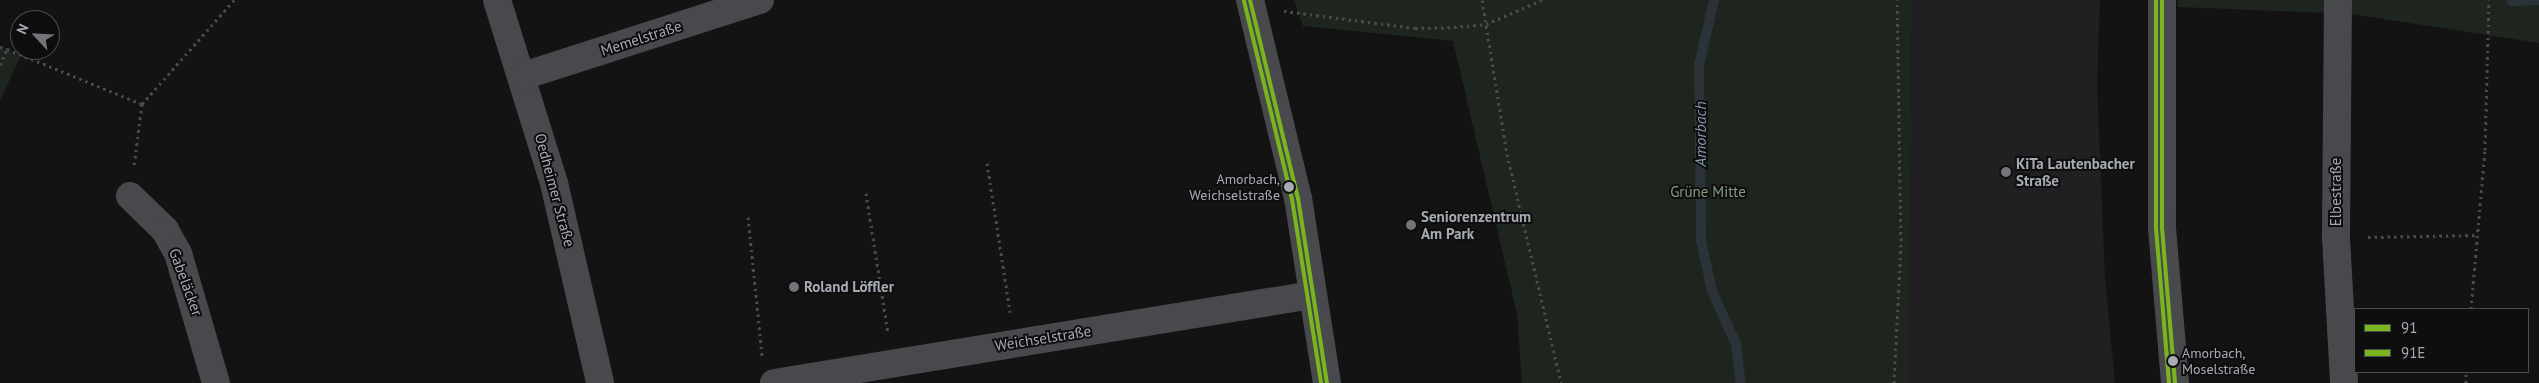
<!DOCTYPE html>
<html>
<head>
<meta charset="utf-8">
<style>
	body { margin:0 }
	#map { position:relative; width:2539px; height:383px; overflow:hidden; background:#131314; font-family:"PT Sans",sans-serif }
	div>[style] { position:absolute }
	.built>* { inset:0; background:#202022 }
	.green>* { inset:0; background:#1e241e }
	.stream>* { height:10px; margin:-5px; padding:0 5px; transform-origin:5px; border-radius:5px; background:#2c3338 }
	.path>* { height:3px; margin-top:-1.5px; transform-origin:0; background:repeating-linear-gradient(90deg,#4a4b4d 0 2.5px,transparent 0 6.5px) }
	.minor>* { height:28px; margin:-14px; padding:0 14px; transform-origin:14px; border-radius:14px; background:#48494c }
	.bus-1>* { height:4px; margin:-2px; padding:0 2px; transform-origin:2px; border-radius:2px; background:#7ab51d }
	.bus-2>* { height:4px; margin:-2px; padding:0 2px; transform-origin:2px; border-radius:2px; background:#7ab51d }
	.dots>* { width:14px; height:14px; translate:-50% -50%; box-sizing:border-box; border:2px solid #0e0e0f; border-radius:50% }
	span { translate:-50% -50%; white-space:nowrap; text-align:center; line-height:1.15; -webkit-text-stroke:4px #0e0e0f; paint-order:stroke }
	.bus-label { font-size:14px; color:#a6aab3 }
	.right { translate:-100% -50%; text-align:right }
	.left { translate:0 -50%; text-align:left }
	.street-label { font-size:15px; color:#a6aab3 }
	.poi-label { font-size:15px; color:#a6aab3; font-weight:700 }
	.park-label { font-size:15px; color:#7f9d80 }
	.water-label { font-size:16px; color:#8098ab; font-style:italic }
	.legend { position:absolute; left:2354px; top:308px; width:175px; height:65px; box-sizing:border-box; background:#0e0e0f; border:1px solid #4b4c51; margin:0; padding:6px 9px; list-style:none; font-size:15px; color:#a6aab3 }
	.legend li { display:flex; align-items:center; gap:10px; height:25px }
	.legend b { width:25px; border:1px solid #4b4c51 }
	.north { position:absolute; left:10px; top:10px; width:50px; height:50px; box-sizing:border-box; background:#0e0e0f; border:1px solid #4b4c51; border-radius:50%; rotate:295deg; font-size:14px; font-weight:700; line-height:20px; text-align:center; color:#a6aab3 }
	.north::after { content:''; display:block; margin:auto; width:18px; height:22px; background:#73757b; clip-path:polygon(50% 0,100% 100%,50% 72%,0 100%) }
</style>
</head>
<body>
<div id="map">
	<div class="built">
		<div style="clip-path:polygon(1912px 0,2100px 0,2097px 84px,2105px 277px,2115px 383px,1909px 383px)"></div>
	</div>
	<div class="green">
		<div style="clip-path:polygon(1294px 0,1912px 0,1909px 383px,1522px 383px,1517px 314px,1453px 41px,1303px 26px)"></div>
		<div style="clip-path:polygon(2178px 0,2539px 0,2539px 43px,2351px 14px,2178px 7px)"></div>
		<div style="clip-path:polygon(0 47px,21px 55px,0 101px)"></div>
	</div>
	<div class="stream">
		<div style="left:1714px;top:0;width:67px;rotate:103deg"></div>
		<div style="left:1699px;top:65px;width:175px;rotate:89.3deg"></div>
		<div style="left:1701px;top:240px;width:52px;rotate:77.8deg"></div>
		<div style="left:1712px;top:291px;width:58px;rotate:65.6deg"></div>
		<div style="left:1736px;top:344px;width:39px;rotate:83deg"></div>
		<div style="left:2512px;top:1px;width:27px;rotate:-2deg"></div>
	</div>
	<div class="path">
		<div style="left:1482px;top:0;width:156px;rotate:80.8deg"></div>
		<div style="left:1507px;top:154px;width:235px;rotate:76.7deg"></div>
		<div style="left:1284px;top:11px;width:132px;rotate:7.4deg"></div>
		<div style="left:1415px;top:28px;width:39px;rotate:-1deg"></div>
		<div style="left:1454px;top:27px;width:32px;rotate:-5deg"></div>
		<div style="left:1486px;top:24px;width:61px;rotate:-23.2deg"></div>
		<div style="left:0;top:47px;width:7px;rotate:16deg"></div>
		<div style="left:0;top:65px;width:17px;rotate:-66deg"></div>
		<div style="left:7px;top:49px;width:146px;rotate:22.2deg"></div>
		<div style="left:142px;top:104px;width:63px;rotate:97.4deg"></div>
		<div style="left:142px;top:104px;width:139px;rotate:-48.5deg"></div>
		<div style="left:987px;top:163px;width:151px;rotate:81.2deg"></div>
		<div style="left:866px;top:193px;width:142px;rotate:81.1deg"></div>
		<div style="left:748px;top:217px;width:139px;rotate:84.2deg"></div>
		<div style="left:2368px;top:237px;width:109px;rotate:-1.1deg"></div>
		<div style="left:2471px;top:309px;width:160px;rotate:-85deg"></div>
		<div style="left:2485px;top:150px;width:150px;rotate:-88.5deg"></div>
		<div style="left:1894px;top:383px;width:136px;rotate:-87.1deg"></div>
		<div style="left:1901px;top:247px;width:247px;rotate:-90.9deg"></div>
		<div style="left:2466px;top:383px;width:11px;rotate:-90deg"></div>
	</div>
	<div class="minor">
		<div style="left:497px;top:0;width:192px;rotate:72.7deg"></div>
		<div style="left:554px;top:183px;width:205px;rotate:77deg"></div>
		<div style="left:1250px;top:0;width:204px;rotate:76.4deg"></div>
		<div style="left:1298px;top:198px;width:187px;rotate:81.1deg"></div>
		<div style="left:2162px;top:0;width:228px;rotate:90deg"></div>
		<div style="left:2162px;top:228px;width:156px;rotate:85.2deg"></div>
		<div style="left:2338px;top:0;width:238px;rotate:90.5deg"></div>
		<div style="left:2336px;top:238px;width:145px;rotate:86.8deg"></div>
		<div style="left:523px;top:76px;width:249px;rotate:-17.8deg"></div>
		<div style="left:130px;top:196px;width:49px;rotate:44.2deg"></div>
		<div style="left:165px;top:230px;width:26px;rotate:61deg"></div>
		<div style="left:178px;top:253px;width:135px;rotate:73.7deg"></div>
		<div style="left:774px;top:383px;width:545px;rotate:-9.29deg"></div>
	</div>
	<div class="bus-1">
		<div style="left:1250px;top:0;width:204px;rotate:76.4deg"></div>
		<div style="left:1298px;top:198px;width:187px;rotate:81.1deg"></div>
		<div style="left:2162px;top:0;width:228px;rotate:90deg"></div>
		<div style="left:2162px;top:228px;width:156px;rotate:85.2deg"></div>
	</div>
	<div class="bus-2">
		<div style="left:2156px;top:0;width:228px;rotate:90deg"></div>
		<div style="left:2156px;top:228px;width:156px;rotate:85.2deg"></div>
		<div style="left:1244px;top:1px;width:204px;rotate:76.4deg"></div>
		<div style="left:1292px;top:199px;width:186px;rotate:81deg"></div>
	</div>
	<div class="dots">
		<div style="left:2006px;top:172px;background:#73757b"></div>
		<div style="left:1289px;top:187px;background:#a6aab3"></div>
		<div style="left:1411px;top:225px;background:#73757b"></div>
		<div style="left:794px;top:287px;background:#73757b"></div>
		<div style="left:2173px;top:361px;background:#a6aab3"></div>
	</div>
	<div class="bus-label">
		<span class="right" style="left:1280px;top:187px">Amorbach,<br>Weichselstraße</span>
		<span class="left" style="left:2182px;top:361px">Amorbach,<br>Moselstraße</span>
	</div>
	<div class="street-label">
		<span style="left:641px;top:38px;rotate:-18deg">Memelstraße</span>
		<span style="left:555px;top:190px;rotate:75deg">Oedheimer Straße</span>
		<span style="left:2336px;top:192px;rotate:-90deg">Elbestraße</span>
		<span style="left:186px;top:282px;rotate:70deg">Gabeläcker</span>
		<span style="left:1043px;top:338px;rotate:-9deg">Weichselstraße</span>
	</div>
	<div class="poi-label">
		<span class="left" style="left:2016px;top:172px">KiTa Lautenbacher<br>Straße</span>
		<span class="left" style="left:1421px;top:225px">Seniorenzentrum<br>Am Park</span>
		<span class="left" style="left:804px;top:287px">Roland Löffler</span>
	</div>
	<div class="park-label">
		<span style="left:1708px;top:192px">Grüne Mitte</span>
	</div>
	<div class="water-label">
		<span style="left:1700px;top:134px;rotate:-90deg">Amorbach</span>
	</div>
	<ul class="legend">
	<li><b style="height:6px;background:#7ab51d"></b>91</li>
	<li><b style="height:6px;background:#7ab51d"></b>91E</li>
	</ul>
	<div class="north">N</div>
</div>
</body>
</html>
